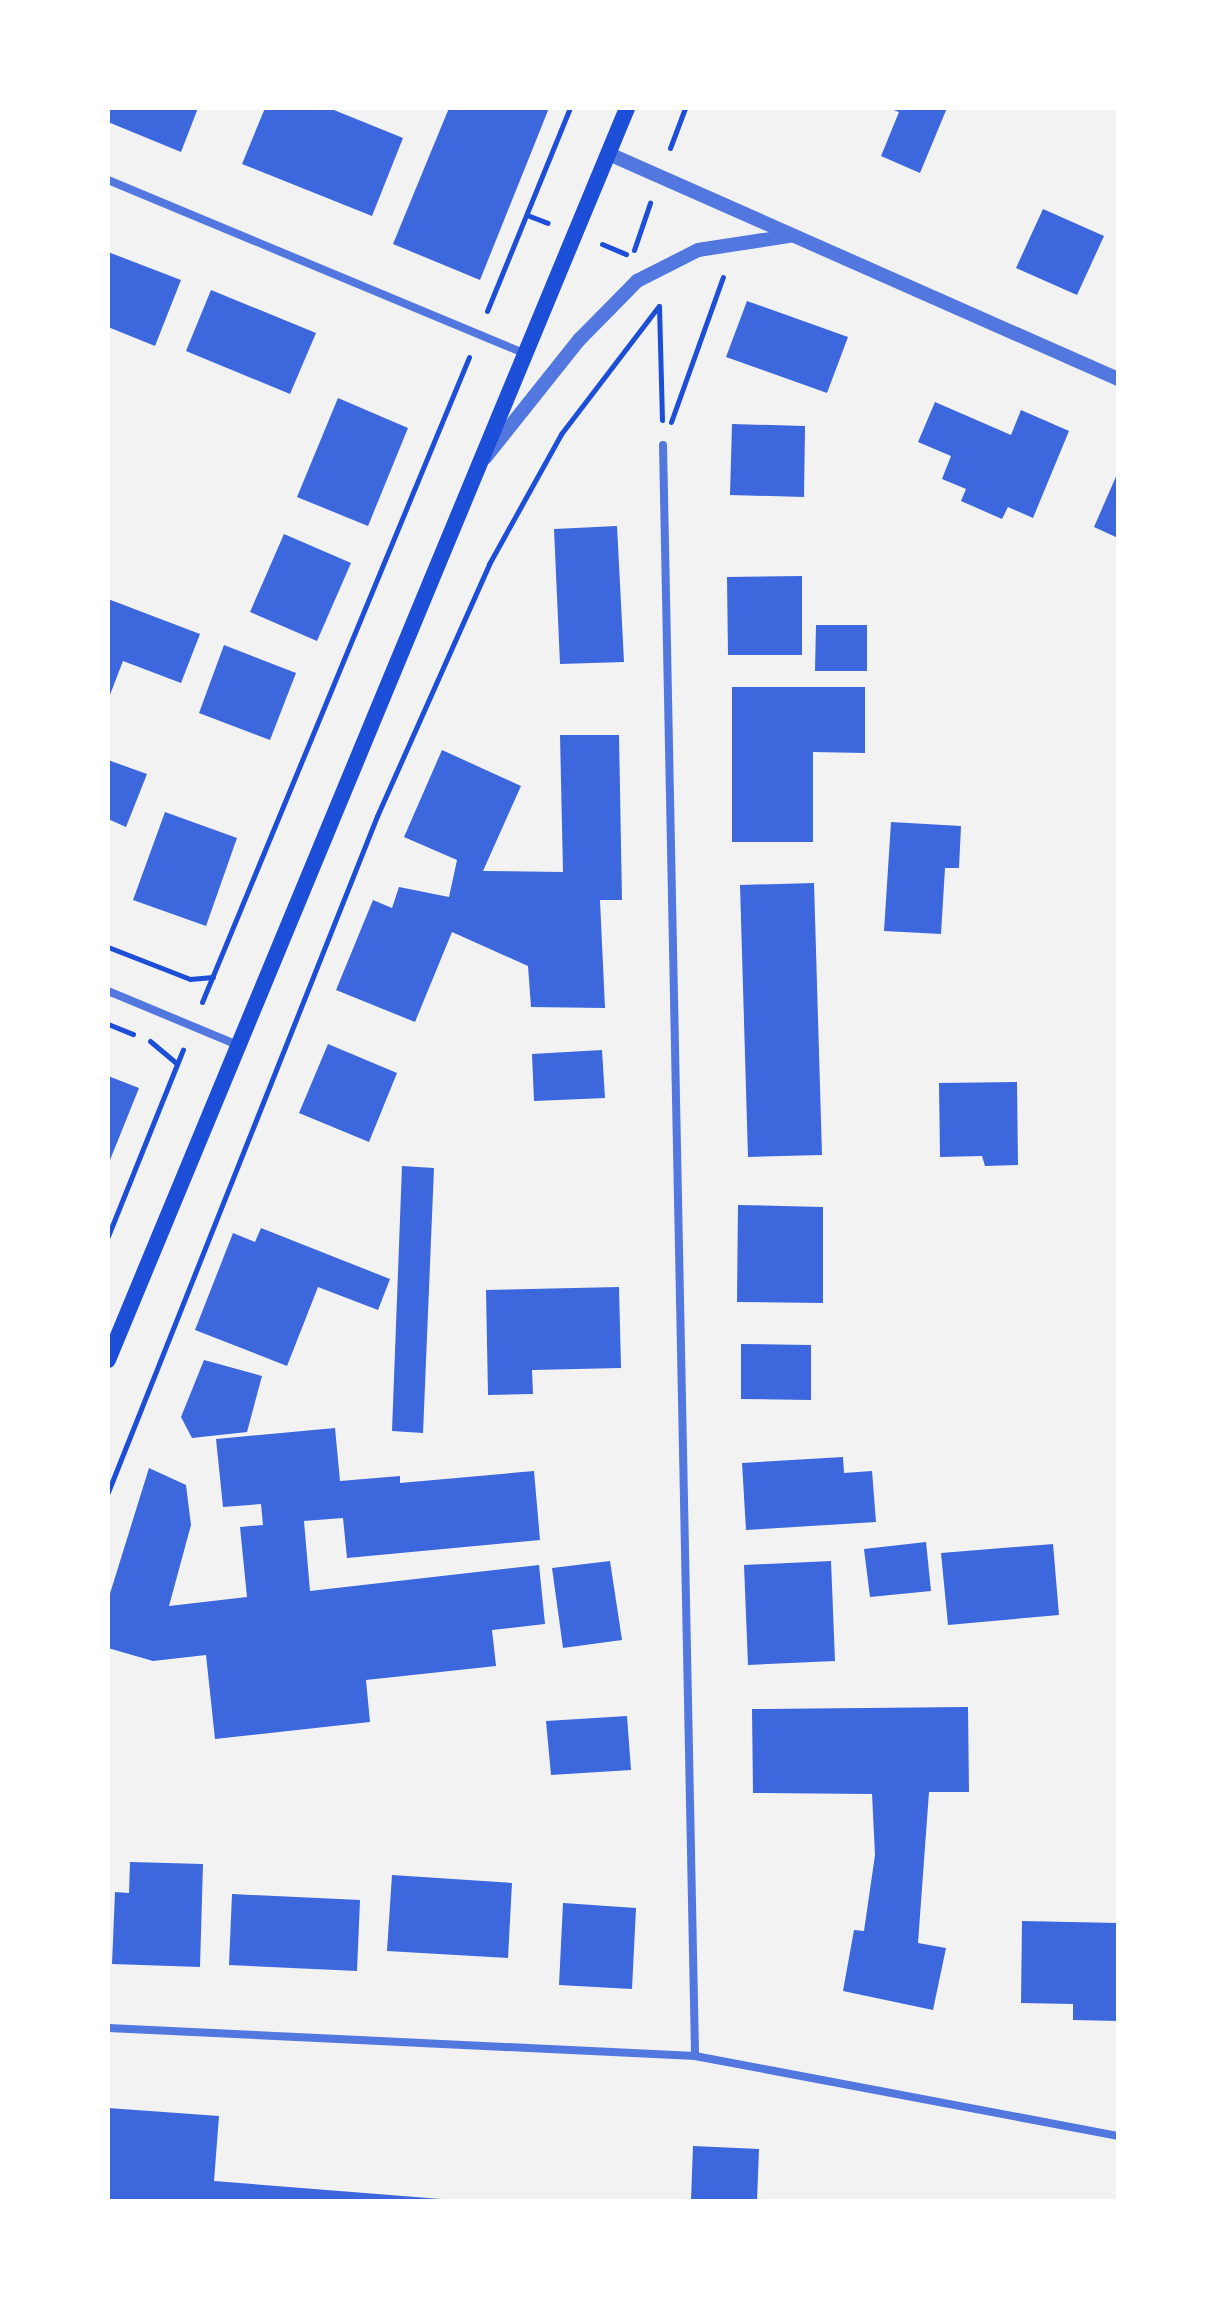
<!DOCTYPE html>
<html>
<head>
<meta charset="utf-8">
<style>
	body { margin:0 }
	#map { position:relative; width:1226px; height:2309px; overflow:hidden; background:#f2f2f2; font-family:"Fira Sans",sans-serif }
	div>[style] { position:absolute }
	.building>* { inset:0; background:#3d67dc }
	.path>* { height:5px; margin:-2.5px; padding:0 2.5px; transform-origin:2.5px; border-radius:2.5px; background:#1d4ed8 }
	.minor>* { height:8px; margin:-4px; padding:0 4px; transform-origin:4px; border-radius:4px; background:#5277de }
	.tertiary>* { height:14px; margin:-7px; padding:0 7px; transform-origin:7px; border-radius:7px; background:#5277de }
	.secondary>* { height:16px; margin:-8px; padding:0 8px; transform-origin:8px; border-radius:8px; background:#1d4ed8 }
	span { translate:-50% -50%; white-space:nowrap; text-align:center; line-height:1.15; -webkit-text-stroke:8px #fff; paint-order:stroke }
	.frame { position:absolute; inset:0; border:110px solid #fff; pointer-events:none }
</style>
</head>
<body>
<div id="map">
	<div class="building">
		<div style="clip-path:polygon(108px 108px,198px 108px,181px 152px,108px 122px)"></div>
		<div style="clip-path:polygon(265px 108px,329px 108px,403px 138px,372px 216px,242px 164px)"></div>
		<div style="clip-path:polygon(449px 108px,549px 108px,480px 280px,393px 244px)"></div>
		<div style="clip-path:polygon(888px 108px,947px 108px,920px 173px,881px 156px,899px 112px)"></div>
		<div style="clip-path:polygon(1043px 209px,1104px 236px,1077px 295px,1016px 268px)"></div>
		<div style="clip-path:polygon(108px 252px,181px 280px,155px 346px,108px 327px)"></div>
		<div style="clip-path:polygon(211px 290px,316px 333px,290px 394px,186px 351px)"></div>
		<div style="clip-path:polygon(747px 301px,848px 337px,827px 393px,726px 357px)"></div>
		<div style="clip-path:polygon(338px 398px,408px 428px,368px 526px,297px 497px)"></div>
		<div style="clip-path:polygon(935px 402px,1011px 435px,1021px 410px,1069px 431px,1033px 518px,1008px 507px,1002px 519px,961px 501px,966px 489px,942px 479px,951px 456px,918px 442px)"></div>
		<div style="clip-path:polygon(732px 424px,805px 426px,804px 497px,730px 495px)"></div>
		<div style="clip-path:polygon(1118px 472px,1118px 538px,1094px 527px)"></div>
		<div style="clip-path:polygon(617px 526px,624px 662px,560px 664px,554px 529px)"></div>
		<div style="clip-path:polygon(284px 534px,351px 563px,317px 641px,250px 612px)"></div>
		<div style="clip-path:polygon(802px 576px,802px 655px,728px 655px,727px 577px)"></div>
		<div style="clip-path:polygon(108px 599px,200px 634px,181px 683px,123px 661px,108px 700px)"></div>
		<div style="clip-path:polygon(816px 625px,867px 625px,867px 671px,815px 671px)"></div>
		<div style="clip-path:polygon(224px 645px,296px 673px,270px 740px,199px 713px)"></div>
		<div style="clip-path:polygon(732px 687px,865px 687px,865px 753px,813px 752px,813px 842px,732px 842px)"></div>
		<div style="clip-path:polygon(560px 735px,619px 735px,622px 900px,600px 900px,605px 1008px,531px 1007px,528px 966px,452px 932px,415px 1022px,336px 990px,373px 900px,392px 908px,399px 887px,449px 897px,457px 860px,404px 837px,442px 750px,521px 786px,483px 871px,563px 872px)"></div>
		<div style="clip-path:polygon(108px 760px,147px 774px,126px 827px,108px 819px)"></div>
		<div style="clip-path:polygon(165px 812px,237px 838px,206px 926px,133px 900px)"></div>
		<div style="clip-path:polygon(891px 822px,961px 826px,959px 868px,945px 868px,941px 934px,884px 931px)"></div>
		<div style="clip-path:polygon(814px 883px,822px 1155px,748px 1157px,740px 885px)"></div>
		<div style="clip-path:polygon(328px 1044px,397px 1073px,369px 1142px,299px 1113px)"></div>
		<div style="clip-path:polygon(602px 1050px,605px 1098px,534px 1101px,532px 1054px)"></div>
		<div style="clip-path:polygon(108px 1076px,139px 1088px,108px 1165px)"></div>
		<div style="clip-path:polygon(1017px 1082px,1018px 1165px,985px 1166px,982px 1156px,940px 1157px,939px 1083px)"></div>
		<div style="clip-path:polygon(402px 1166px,434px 1168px,423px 1433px,392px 1431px)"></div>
		<div style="clip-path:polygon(738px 1205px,823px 1207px,823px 1303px,737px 1302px)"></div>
		<div style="clip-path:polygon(261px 1228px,390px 1279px,378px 1310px,318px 1287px,287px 1366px,195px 1330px,233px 1233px,255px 1242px)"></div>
		<div style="clip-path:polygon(619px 1287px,621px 1368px,532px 1370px,533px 1394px,488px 1395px,486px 1290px)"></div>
		<div style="clip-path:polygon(741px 1344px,811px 1345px,811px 1400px,741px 1399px)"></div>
		<div style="clip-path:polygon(204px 1360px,262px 1376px,247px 1432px,192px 1438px,181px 1417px)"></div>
		<div style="clip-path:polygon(335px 1428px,340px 1481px,400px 1476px,400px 1483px,534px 1471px,540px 1540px,347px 1558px,343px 1518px,304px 1521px,310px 1591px,539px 1565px,545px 1624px,492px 1630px,496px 1666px,366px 1680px,370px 1722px,215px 1739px,206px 1655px,153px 1661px,108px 1648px,108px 1600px,149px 1468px,186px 1485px,191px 1525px,169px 1606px,247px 1597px,240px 1527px,263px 1525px,261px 1504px,223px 1507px,216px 1439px)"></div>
		<div style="clip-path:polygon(843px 1457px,844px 1473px,872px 1471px,876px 1522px,746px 1530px,742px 1463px)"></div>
		<div style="clip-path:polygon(926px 1542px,931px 1591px,870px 1597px,864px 1549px)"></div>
		<div style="clip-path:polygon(1053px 1544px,1059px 1615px,948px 1625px,941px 1553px)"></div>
		<div style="clip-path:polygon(610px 1561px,622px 1640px,563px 1648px,552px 1568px)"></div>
		<div style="clip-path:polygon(831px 1561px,835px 1661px,748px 1665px,744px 1565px)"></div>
		<div style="clip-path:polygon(968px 1707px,969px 1792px,929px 1792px,918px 1943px,946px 1948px,933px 2010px,843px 1991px,854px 1930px,864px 1931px,875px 1855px,872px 1794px,753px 1793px,752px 1709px)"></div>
		<div style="clip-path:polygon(627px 1716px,631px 1770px,551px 1775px,546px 1721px)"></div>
		<div style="clip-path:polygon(130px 1862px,203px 1864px,200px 1967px,112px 1964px,115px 1892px,129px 1893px)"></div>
		<div style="clip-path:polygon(392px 1875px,512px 1883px,508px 1958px,387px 1951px)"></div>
		<div style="clip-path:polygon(232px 1894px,360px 1900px,357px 1971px,229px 1965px)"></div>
		<div style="clip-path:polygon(563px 1903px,636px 1908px,632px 1989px,559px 1985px)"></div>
		<div style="clip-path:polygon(1022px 1921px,1118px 1923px,1118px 2021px,1073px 2020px,1073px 2004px,1021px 2003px)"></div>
		<div style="clip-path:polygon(108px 2108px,219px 2116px,214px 2181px,466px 2201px,108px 2201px)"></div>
		<div style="clip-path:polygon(693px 2146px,759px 2149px,757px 2201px,691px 2201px)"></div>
	</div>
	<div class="path">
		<div style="left:670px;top:148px;width:43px;rotate:-69.4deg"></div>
		<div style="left:527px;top:215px;width:22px;rotate:21deg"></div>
		<div style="left:602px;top:244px;width:26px;rotate:23deg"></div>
		<div style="left:634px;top:250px;width:50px;rotate:-71.2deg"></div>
		<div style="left:659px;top:306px;width:114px;rotate:88.5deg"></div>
		<div style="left:487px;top:311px;width:219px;rotate:-67.8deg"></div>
		<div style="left:671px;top:422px;width:154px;rotate:-70.3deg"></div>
		<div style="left:108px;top:947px;width:88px;rotate:21.3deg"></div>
		<div style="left:190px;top:979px;width:23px;rotate:-5deg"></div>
		<div style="left:202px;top:1002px;width:698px;rotate:-67.51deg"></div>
		<div style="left:108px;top:1024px;width:27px;rotate:22deg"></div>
		<div style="left:150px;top:1041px;width:35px;rotate:40deg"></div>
		<div style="left:108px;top:1236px;width:201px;rotate:-68.1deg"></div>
		<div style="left:108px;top:1492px;width:728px;rotate:-68.3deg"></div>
		<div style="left:377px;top:816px;width:276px;rotate:-66deg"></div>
		<div style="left:489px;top:564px;width:149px;rotate:-61deg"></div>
		<div style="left:561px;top:434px;width:161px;rotate:-52.6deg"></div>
	</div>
	<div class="minor">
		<div style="left:108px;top:180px;width:452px;rotate:22.6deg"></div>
		<div style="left:663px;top:445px;width:1611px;rotate:88.86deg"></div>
		<div style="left:108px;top:991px;width:141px;rotate:22.6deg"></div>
		<div style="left:108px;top:2028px;width:588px;rotate:2.73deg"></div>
		<div style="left:695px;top:2056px;width:430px;rotate:10.7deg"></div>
	</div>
	<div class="tertiary">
		<div style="left:609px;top:154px;width:557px;rotate:23.85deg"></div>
		<div style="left:485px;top:458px;width:151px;rotate:-51.5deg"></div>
		<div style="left:579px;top:340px;width:83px;rotate:-45.5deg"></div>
		<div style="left:637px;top:281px;width:68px;rotate:-26.9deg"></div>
		<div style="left:698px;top:250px;width:93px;rotate:-8.7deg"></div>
	</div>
	<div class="secondary">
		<div style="left:108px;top:1360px;width:1355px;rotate:-67.48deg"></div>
	</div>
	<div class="frame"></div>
</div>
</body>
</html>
